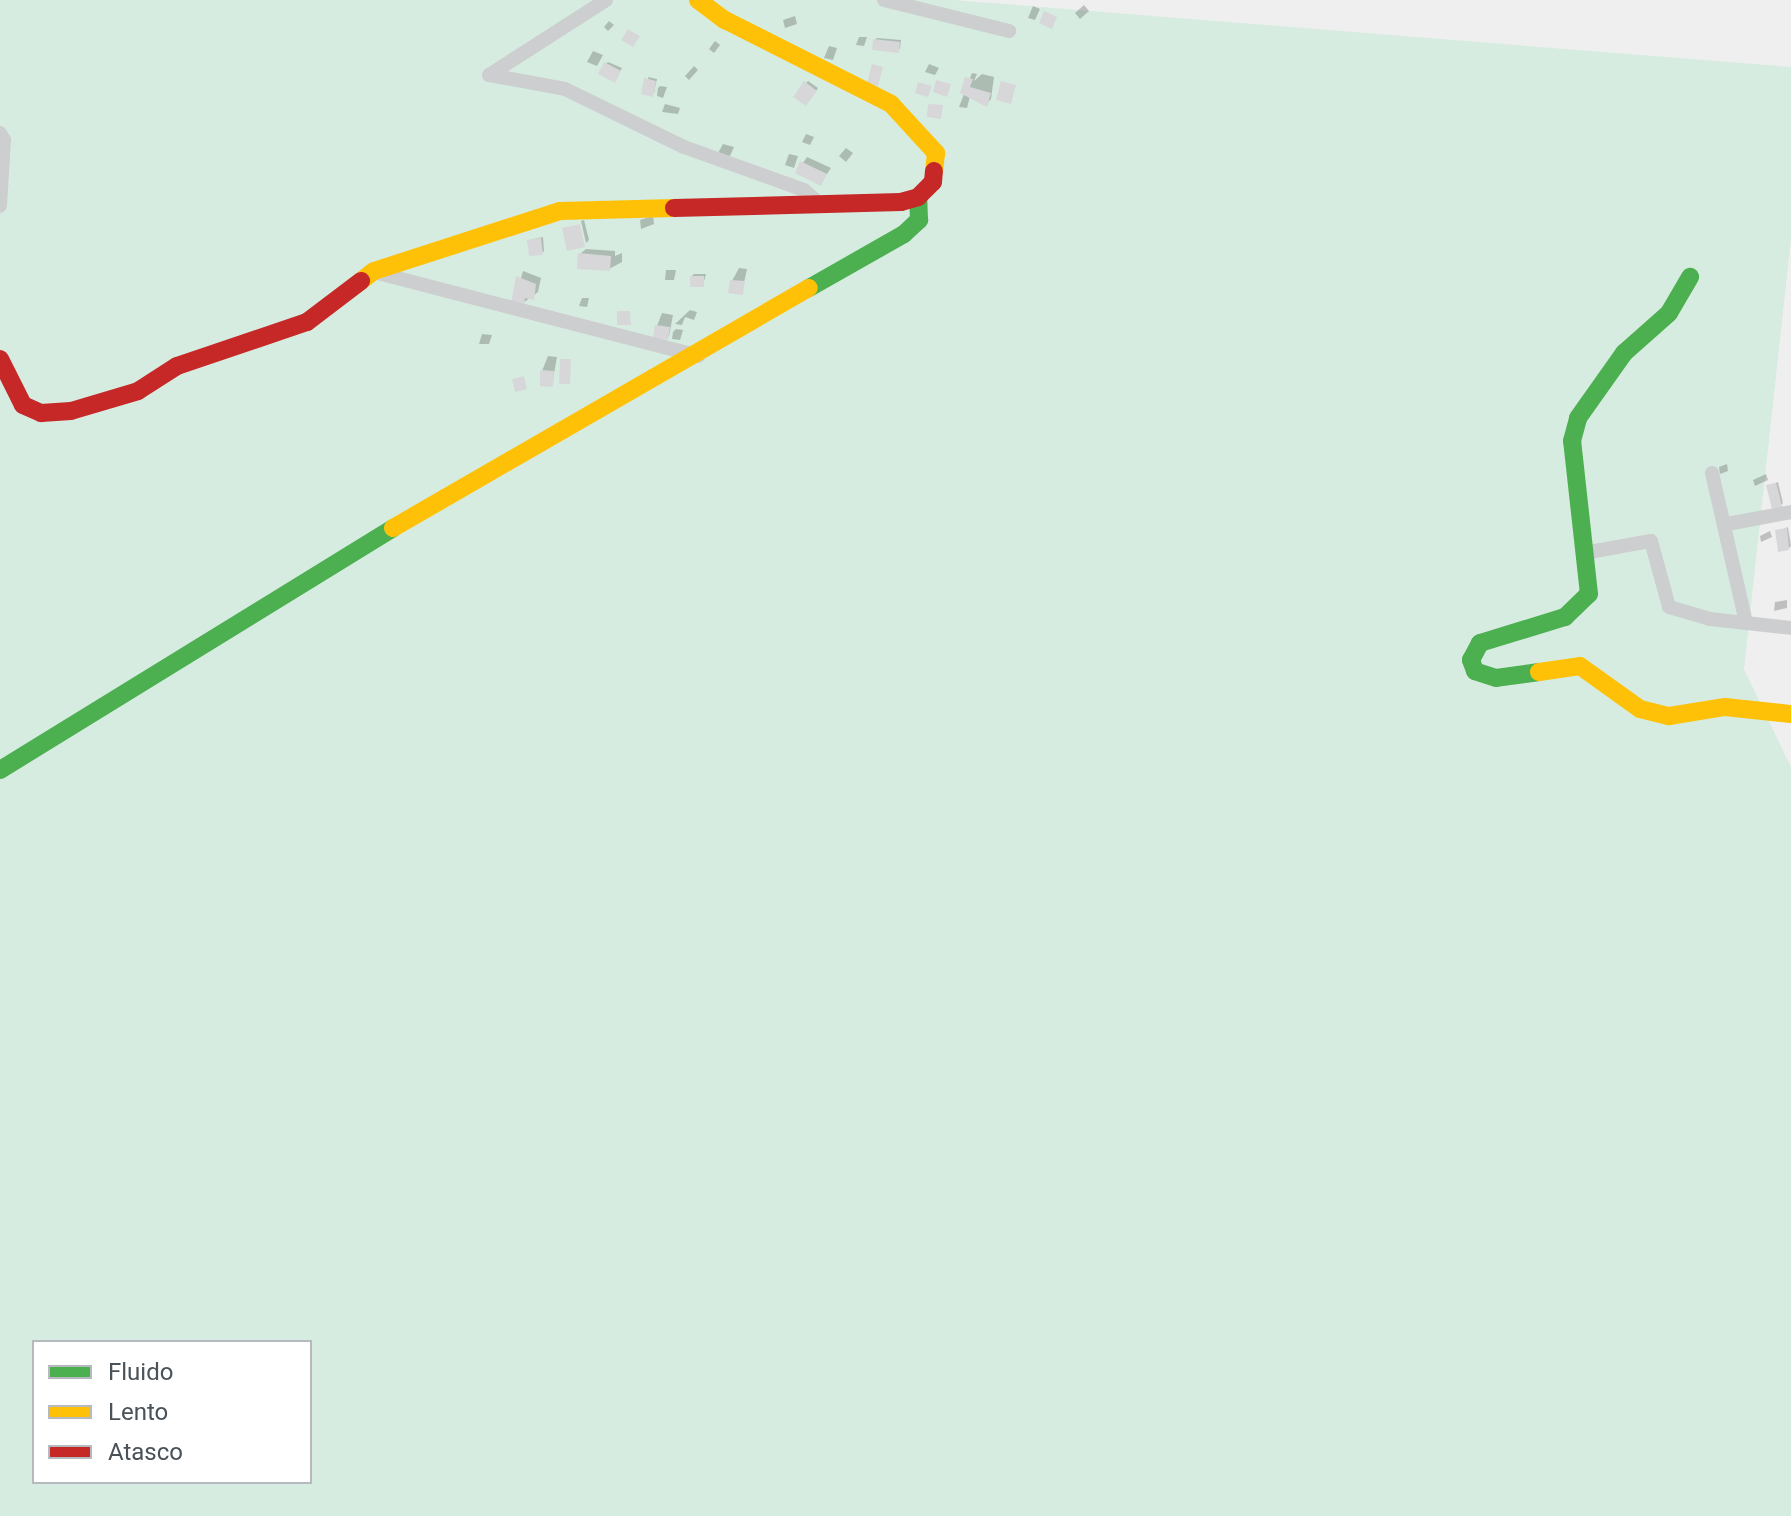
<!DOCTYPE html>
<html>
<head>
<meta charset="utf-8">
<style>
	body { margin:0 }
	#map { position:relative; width:1791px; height:1516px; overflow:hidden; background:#f0efef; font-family:Roboto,sans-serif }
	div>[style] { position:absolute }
	.green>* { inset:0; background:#d7ece0 }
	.shadow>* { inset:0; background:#0003 }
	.building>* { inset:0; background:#d7d7d9 }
	.street>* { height:14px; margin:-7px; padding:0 7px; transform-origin:7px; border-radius:7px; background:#ccced0 }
	.fast>* { height:18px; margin:-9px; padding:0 9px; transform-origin:9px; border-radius:9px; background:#4caf50 }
	.slow>* { height:18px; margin:-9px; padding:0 9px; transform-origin:9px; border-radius:9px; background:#ffc107 }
	.jam>* { height:18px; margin:-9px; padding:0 9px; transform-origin:9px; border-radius:9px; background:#c62828 }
	span { translate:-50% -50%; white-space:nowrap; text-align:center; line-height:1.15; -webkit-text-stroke:8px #fff; paint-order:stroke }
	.legend { position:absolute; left:32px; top:1340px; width:280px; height:144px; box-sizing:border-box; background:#fff; border:2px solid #b6b9bd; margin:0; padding:10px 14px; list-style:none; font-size:24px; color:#495159 }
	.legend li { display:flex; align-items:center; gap:16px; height:40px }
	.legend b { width:40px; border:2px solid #b6b9bd }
</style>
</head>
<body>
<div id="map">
	<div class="green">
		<div style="clip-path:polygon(evenodd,0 0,954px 0,1791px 67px,1791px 239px,1744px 669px,1791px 767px,1791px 1516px,0 1516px,0 0,34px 1342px,310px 1342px,310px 1482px,34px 1482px,34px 1342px)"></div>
	</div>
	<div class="shadow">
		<div style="clip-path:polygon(1084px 5px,1089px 11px,1080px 19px,1075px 13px)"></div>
		<div style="clip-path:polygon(1033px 6px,1040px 9px,1035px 20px,1028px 18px)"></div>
		<div style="clip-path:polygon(795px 16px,797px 24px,785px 28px,783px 20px)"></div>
		<div style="clip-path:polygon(609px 21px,614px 25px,608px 31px,604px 27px)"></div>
		<div style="clip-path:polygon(859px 37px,867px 37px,864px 46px,856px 45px)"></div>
		<div style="clip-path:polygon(877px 38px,901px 40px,900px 49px,875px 40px)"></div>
		<div style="clip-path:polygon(715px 41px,720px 45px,714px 53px,709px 49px)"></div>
		<div style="clip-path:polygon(829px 46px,837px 48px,833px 60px,824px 58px)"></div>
		<div style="clip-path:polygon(593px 51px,603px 55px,597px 66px,587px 62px)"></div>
		<div style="clip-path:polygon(608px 62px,622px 68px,616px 78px,606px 64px)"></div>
		<div style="clip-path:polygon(929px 64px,939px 68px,935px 75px,925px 72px)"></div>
		<div style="clip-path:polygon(694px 66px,698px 70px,689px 80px,685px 76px)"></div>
		<div style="clip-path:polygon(972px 73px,977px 74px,974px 81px,982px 74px,994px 77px,991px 99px,986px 105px,970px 96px,967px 108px,959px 107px)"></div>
		<div style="clip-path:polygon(648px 77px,657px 79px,654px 92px,660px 86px,667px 87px,663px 98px,657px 96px,658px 88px,652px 95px)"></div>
		<div style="clip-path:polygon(808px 81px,818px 88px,808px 102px,806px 83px)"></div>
		<div style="clip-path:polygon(665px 104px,680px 108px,678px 114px,662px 112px)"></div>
		<div style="clip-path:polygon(806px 134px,814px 137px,810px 145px,802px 142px)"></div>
		<div style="clip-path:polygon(723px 144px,734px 147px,730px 156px,718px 153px)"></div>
		<div style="clip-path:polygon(846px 148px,853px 153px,846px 162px,839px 156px)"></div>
		<div style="clip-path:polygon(789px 154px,798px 156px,794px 168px,785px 165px)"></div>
		<div style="clip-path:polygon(807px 157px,831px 168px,821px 183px,797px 172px)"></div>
		<div style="clip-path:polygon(653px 216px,654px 224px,641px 229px,640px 220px)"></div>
		<div style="clip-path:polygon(584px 220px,589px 240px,586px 243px,581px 221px)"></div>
		<div style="clip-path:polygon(543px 237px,544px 251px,542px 253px,529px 240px)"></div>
		<div style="clip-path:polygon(586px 249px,615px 251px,615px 256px,622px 253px,622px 262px,609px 269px,580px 254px)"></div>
		<div style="clip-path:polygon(739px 268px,747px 269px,742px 292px,732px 281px)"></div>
		<div style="clip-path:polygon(666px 270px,676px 270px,674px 280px,665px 280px)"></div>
		<div style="clip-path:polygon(523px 271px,541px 278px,538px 292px,523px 303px,514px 302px)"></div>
		<div style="clip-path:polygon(694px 274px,706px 274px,703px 285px,692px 276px)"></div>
		<div style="clip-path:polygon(582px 298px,589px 298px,587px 307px,579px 306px)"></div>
		<div style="clip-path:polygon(690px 310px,697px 312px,694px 320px,685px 317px,682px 325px,675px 324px)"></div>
		<div style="clip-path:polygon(662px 313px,673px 315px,669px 336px,676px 329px,683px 330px,680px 340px,672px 339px,673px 332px,667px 338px,657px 326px)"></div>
		<div style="clip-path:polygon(492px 335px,489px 344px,479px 344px,482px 334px)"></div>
		<div style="clip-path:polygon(548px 356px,557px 357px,552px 385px,542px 371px)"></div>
		<div style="clip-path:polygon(1727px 464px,1728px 471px,1720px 474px,1719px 467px)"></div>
		<div style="clip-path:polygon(1766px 474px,1768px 480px,1755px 486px,1753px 480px)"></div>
		<div style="clip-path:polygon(1778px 482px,1783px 503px,1781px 505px,1768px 486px)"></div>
		<div style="clip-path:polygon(1788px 527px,1791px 546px,1788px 549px,1777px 531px)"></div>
		<div style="clip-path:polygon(1770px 531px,1772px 537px,1761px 542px,1760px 536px)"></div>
		<div style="clip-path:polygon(1787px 600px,1787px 608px,1774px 611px,1775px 602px)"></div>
	</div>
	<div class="building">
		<div style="clip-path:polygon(1044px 11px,1057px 17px,1052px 29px,1039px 23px)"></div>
		<div style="clip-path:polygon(628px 29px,640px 36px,633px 47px,621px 40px)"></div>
		<div style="clip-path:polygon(873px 39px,900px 42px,899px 53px,872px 50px)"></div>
		<div style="clip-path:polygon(604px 62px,621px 71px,615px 83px,598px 74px)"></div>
		<div style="clip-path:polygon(872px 64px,883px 67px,878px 86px,867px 83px)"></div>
		<div style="clip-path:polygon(965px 77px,973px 79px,970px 87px,991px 93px,987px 107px,960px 93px)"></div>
		<div style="clip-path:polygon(644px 78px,656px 81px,653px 97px,641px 94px)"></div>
		<div style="clip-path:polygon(936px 80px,951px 84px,947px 97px,933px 92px)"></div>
		<div style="clip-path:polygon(804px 81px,817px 91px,806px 106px,793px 97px)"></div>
		<div style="clip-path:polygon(1001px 81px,1016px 85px,1011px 104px,996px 100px)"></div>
		<div style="clip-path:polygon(918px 82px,932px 86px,928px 97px,915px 93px)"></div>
		<div style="clip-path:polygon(928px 104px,943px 105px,941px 119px,927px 117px)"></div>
		<div style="clip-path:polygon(800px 161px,827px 174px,821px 186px,795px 173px)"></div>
		<div style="clip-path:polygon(580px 224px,585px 247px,567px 251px,562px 228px)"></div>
		<div style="clip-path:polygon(541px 238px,543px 255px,529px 256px,527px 240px)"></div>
		<div style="clip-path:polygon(578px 253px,611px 256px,610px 271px,577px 269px)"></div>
		<div style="clip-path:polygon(516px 276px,536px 284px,534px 300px,525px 298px,524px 306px,511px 303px)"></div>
		<div style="clip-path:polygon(690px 276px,704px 276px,704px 287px,690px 287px)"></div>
		<div style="clip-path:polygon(730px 280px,745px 281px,743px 295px,728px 293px)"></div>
		<div style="clip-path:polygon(617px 311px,630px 311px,631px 325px,617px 325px)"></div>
		<div style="clip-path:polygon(655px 325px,670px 327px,668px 340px,653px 338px)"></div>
		<div style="clip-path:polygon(560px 359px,571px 359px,570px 384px,559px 384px)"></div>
		<div style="clip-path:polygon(540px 370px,554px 371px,553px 387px,540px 386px)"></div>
		<div style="clip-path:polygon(524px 376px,527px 389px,515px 392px,512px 379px)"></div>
		<div style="clip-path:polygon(1776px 483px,1782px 507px,1772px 509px,1766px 485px)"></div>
		<div style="clip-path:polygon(1787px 528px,1789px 550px,1778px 552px,1775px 530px)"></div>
	</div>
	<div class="street">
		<div style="left:606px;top:0;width:139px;rotate:147.3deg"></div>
		<div style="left:489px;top:75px;width:77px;rotate:10.4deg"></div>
		<div style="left:565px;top:89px;width:132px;rotate:26deg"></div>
		<div style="left:684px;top:147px;width:127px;rotate:19.7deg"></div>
		<div style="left:804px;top:190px;width:21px;rotate:41deg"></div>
		<div style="left:884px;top:0;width:129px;rotate:13.9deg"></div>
		<div style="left:0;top:133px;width:8px;rotate:60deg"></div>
		<div style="left:4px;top:140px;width:66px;rotate:93.5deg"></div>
		<div style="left:374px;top:272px;width:335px;rotate:14.5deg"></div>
		<div style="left:1712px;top:473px;width:154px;rotate:77.2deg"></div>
		<div style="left:1727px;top:524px;width:65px;rotate:-10.6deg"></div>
		<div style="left:1584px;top:553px;width:68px;rotate:-10.2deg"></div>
		<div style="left:1651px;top:541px;width:68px;rotate:74.7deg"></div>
		<div style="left:1669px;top:607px;width:43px;rotate:16.3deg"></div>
		<div style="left:1710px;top:619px;width:81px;rotate:6.3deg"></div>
	</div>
	<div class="fast">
		<div style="left:809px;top:288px;width:109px;rotate:-29.6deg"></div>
		<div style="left:904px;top:234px;width:21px;rotate:-43deg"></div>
		<div style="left:919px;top:220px;width:23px;rotate:-92deg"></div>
		<div style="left:1539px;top:672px;width:43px;rotate:172.1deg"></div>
		<div style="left:1496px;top:678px;width:22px;rotate:-162deg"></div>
		<div style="left:1475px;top:671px;width:12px;rotate:-110deg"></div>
		<div style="left:1471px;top:660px;width:19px;rotate:-62deg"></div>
		<div style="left:1480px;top:643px;width:89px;rotate:-17deg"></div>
		<div style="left:1565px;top:617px;width:33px;rotate:-44deg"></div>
		<div style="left:1589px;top:594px;width:154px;rotate:-96.3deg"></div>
		<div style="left:1572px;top:441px;width:24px;rotate:-75deg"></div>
		<div style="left:1578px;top:418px;width:80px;rotate:-54.7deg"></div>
		<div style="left:1624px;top:353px;width:60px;rotate:-41.6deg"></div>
		<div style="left:1669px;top:313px;width:42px;rotate:-59.7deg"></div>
		<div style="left:0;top:770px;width:462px;rotate:-31.6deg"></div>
	</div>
	<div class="slow">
		<div style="left:698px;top:0;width:34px;rotate:37deg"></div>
		<div style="left:725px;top:20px;width:186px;rotate:26.8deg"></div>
		<div style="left:891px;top:104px;width:67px;rotate:47.4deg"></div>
		<div style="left:936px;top:153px;width:18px;rotate:96deg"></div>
		<div style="left:361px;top:281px;width:16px;rotate:-38deg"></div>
		<div style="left:374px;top:271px;width:195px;rotate:-17.9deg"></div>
		<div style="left:560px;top:211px;width:114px;rotate:-1.5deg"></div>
		<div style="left:393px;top:528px;width:480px;rotate:-30deg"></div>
		<div style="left:1539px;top:672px;width:41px;rotate:-8.3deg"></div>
		<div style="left:1580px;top:666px;width:74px;rotate:35.6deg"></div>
		<div style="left:1640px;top:709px;width:30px;rotate:14deg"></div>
		<div style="left:1669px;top:716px;width:57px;rotate:-9.1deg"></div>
		<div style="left:1725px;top:707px;width:66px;rotate:6.1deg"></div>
	</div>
	<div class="jam">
		<div style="left:674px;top:208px;width:227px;rotate:-1.5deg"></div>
		<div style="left:901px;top:202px;width:18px;rotate:-16deg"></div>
		<div style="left:918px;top:197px;width:21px;rotate:-45deg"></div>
		<div style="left:933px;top:182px;width:11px;rotate:-85deg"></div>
		<div style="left:0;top:359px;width:51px;rotate:63.4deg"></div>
		<div style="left:23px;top:405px;width:20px;rotate:24deg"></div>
		<div style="left:41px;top:413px;width:30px;rotate:-4deg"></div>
		<div style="left:71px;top:411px;width:70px;rotate:-16.6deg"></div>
		<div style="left:138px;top:391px;width:46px;rotate:-32.7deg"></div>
		<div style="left:177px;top:366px;width:137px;rotate:-18.7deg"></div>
		<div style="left:307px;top:322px;width:68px;rotate:-37.2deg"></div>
	</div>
	<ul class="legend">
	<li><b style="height:10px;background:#4caf50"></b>Fluido</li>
	<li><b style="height:10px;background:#ffc107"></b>Lento</li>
	<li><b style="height:10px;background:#c62828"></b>Atasco</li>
	</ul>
</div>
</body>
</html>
